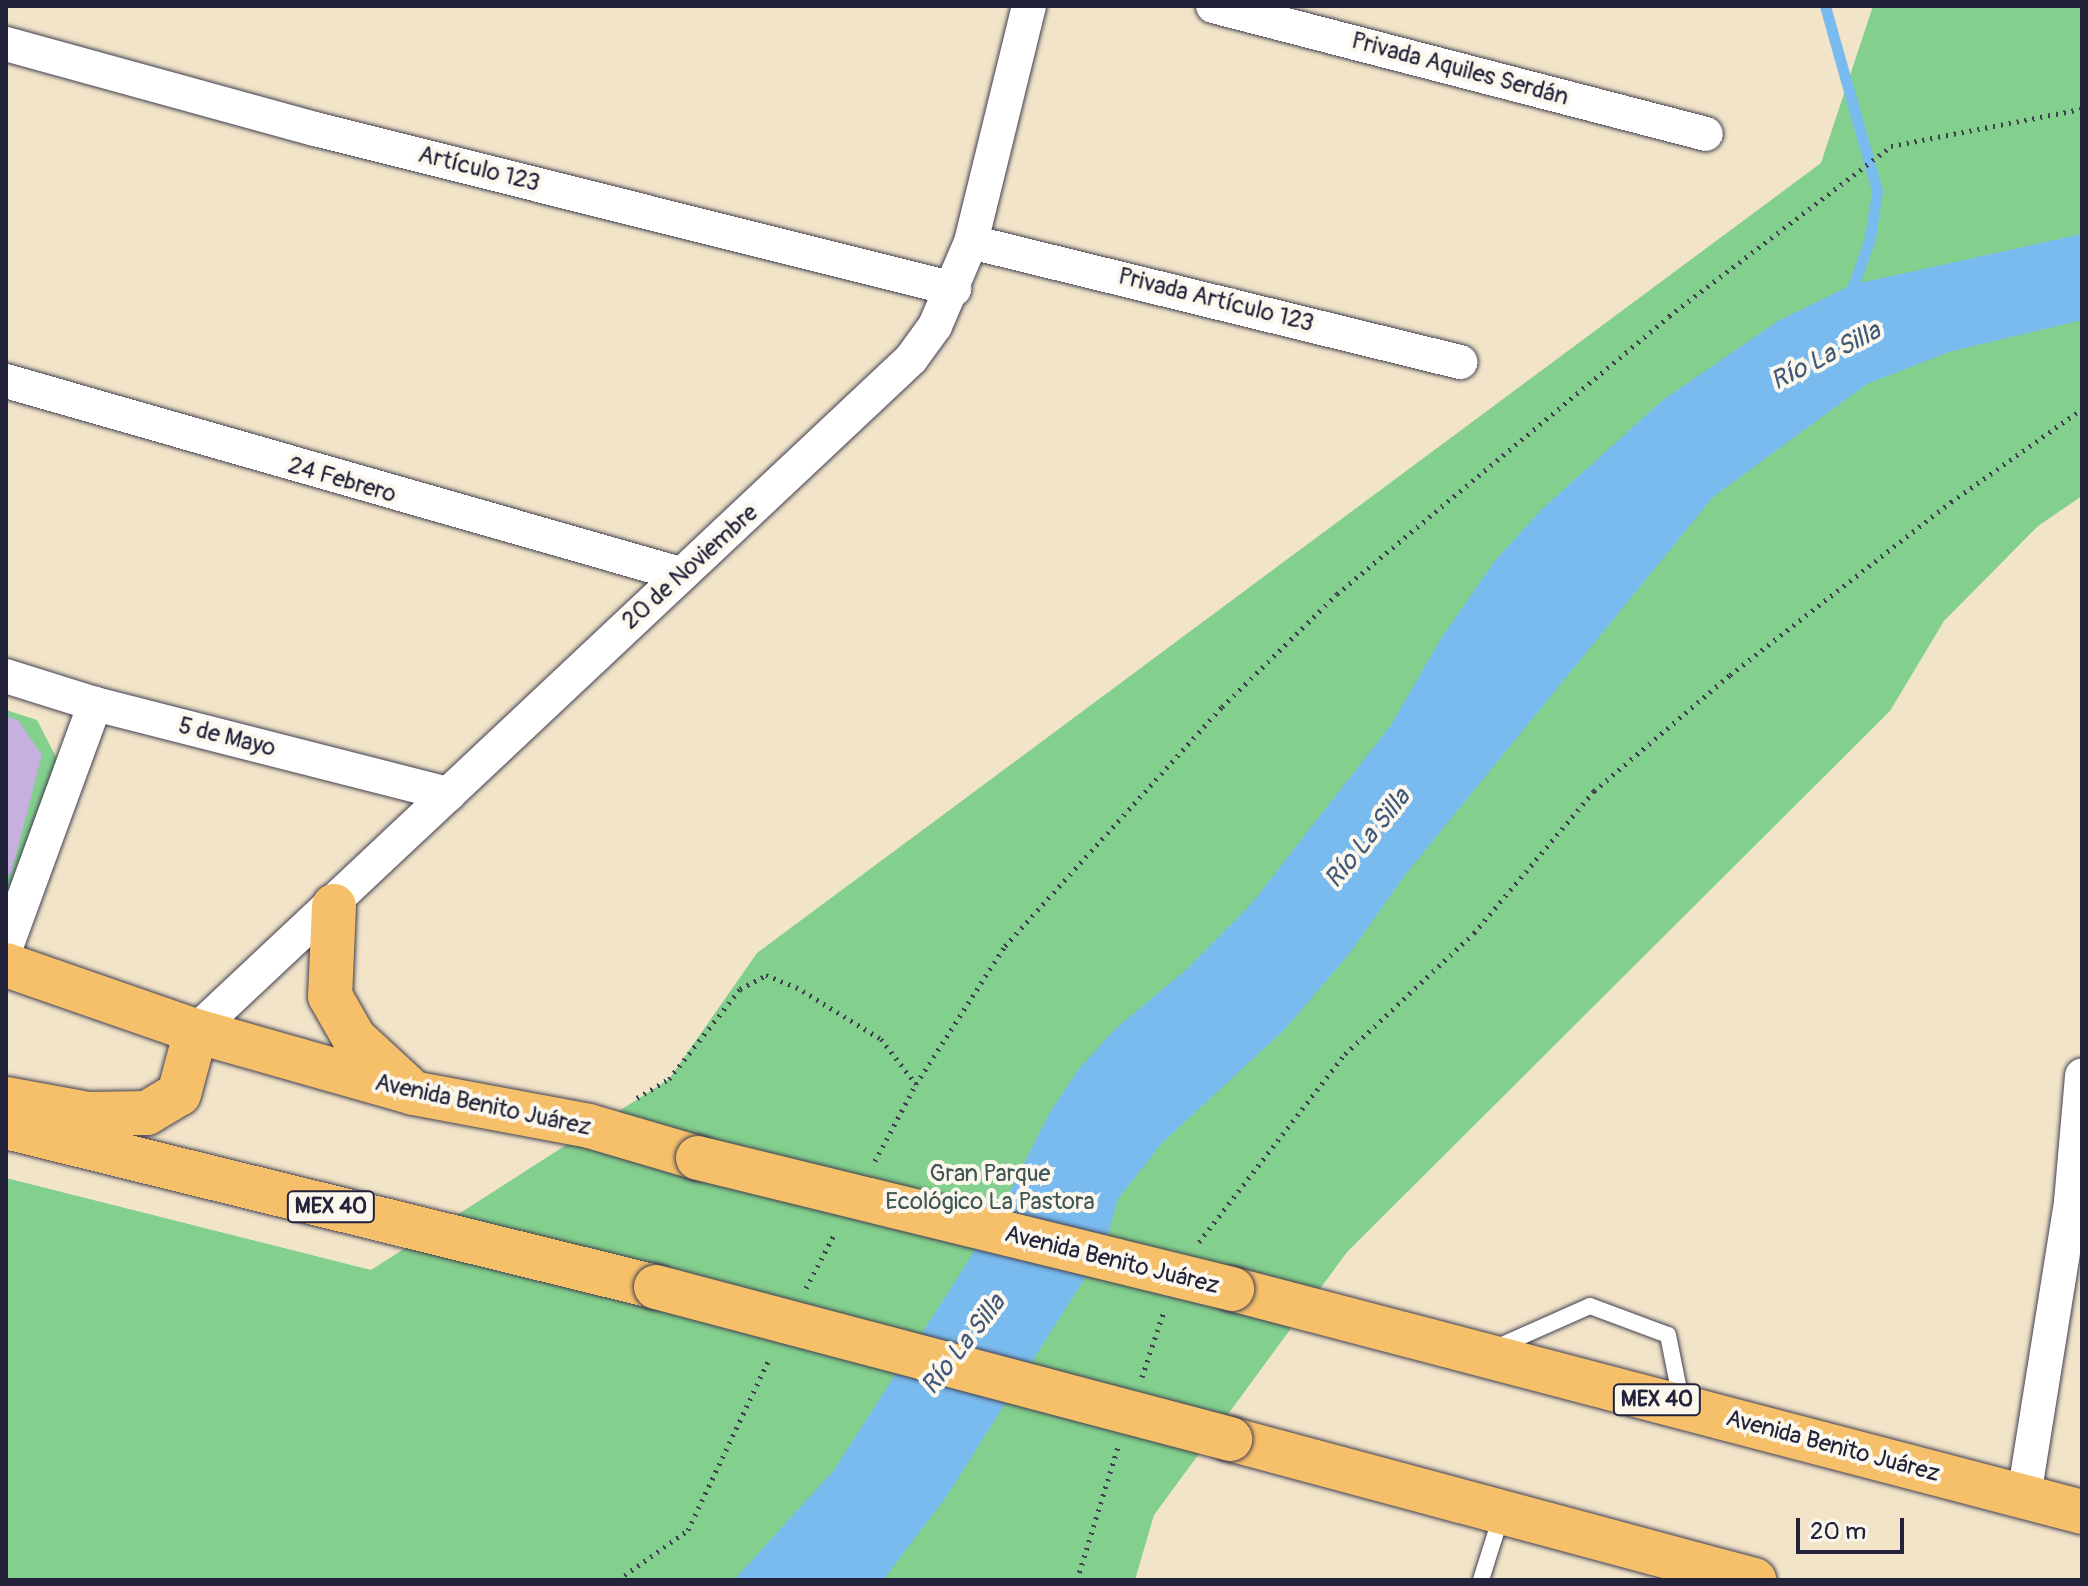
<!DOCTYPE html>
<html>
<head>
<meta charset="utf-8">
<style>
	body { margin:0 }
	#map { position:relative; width:2088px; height:1586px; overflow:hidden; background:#f1e4c9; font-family:Pangolin,sans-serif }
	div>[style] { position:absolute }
	.green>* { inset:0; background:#83d08e }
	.water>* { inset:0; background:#79bbee }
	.stream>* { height:11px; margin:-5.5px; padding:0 5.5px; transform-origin:5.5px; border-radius:5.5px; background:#79bbee }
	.building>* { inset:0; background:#c5b0de }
	.path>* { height:5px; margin-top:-2.5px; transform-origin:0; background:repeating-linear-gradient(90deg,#413f50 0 2px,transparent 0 8px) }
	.roads { filter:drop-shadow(0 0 2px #413f50) drop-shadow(0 0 2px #413f50) }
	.lane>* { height:16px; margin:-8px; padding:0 8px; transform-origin:8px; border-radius:8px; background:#fff }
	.street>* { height:34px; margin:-17px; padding:0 17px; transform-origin:17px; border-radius:17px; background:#fff }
	.primary>* { height:44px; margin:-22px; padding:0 22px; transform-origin:22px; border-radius:22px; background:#f6c06b }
	.bridges { filter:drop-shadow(0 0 2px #413f50) drop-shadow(0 0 2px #413f50) }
	.primary-bridge>* { height:44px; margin:-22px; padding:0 22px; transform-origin:22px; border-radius:22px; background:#f6c06b }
	span { translate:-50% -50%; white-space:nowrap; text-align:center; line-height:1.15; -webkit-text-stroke:8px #fbf7ec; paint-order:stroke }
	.shield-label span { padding:2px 6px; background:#fbf7ec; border:2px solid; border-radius:6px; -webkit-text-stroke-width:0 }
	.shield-label { font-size:22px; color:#22223b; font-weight:700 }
	.street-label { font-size:24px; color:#22223b }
	.park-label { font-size:24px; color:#3f5654 }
	.water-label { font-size:26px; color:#40587a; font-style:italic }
	.frame { position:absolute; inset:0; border:8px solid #22223b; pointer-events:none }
	.scale { position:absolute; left:1796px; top:1518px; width:108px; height:36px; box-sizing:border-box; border:4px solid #22223b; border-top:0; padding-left:10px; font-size:24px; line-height:28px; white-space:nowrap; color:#22223b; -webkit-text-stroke:6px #fbf7ec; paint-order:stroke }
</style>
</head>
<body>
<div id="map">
	<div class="green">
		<div style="clip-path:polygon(1873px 6px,2082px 6px,2082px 496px,2038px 526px,1944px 621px,1890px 711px,1347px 1252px,1154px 1515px,1135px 1580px,6px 1580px,6px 1178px,371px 1270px,669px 1079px,757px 953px,1821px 163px)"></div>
		<div style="clip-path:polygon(6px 710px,37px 720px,58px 761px,6px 928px)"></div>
	</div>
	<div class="water">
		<div style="clip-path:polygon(2082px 234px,2082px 320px,1949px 352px,1867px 384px,1713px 497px,1405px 875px,1349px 954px,1285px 1029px,1162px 1143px,1118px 1199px,1104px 1248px,946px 1497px,883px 1580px,734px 1580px,834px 1470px,999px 1213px,1050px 1112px,1078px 1070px,1115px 1029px,1187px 969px,1251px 904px,1391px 725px,1440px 640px,1494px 562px,1541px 510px,1663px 400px,1778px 321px,1851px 285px)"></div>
	</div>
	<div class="stream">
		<div style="left:1825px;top:6px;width:192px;rotate:74.3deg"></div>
		<div style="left:1877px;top:191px;width:48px;rotate:98.5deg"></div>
		<div style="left:1870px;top:238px;width:64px;rotate:109.3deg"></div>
	</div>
	<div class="building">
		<div style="clip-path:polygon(6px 716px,18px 720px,42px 755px,11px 875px,6px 874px)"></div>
	</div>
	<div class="path">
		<div style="left:637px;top:1098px;width:37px;rotate:-31deg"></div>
		<div style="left:669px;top:1079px;width:115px;rotate:-51.7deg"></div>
		<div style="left:740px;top:989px;width:30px;rotate:-28deg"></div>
		<div style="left:766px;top:975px;width:32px;rotate:22deg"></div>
		<div style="left:796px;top:987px;width:100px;rotate:31.5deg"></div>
		<div style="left:881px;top:1039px;width:57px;rotate:52.1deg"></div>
		<div style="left:875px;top:1161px;width:87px;rotate:-62deg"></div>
		<div style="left:916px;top:1084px;width:164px;rotate:-57.2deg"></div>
		<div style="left:1005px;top:946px;width:323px;rotate:-47.8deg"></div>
		<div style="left:1222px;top:707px;width:161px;rotate:-44.5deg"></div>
		<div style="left:1337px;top:594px;width:433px;rotate:-39.9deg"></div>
		<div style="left:1669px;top:316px;width:280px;rotate:-37.4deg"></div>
		<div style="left:1891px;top:146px;width:195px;rotate:-11deg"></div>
		<div style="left:1199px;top:1242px;width:238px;rotate:-52.2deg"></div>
		<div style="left:1345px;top:1054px;width:177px;rotate:-43.2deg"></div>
		<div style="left:1474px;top:933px;width:186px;rotate:-49.8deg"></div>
		<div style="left:1594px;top:791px;width:179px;rotate:-40.5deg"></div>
		<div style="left:1730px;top:675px;width:281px;rotate:-38.1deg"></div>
		<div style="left:1951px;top:502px;width:161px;rotate:-35.4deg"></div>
		<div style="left:806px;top:1288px;width:62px;rotate:-62.2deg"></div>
		<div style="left:1142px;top:1377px;width:70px;rotate:-71.6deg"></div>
		<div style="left:618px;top:1580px;width:86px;rotate:-35.5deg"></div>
		<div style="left:688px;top:1530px;width:191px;rotate:-64.6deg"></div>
		<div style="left:1077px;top:1580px;width:139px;rotate:-72.9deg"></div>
	</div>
	<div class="roads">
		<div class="lane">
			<div style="left:1493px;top:1349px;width:106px;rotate:-23.9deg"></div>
			<div style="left:1590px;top:1306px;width:83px;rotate:20.4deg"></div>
			<div style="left:1668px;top:1335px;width:71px;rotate:78.7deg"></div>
			<div style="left:1481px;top:1580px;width:70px;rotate:-72.6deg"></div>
		</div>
		<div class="street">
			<div style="left:1213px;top:6px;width:509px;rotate:14.55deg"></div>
			<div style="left:6px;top:44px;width:320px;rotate:15.4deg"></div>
			<div style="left:315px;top:129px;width:659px;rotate:14.06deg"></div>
			<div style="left:971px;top:242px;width:504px;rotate:13.79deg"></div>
			<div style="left:6px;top:381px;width:701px;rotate:15.98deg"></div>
			<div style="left:6px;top:676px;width:93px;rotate:17.5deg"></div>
			<div style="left:95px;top:704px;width:365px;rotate:14.3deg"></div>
			<div style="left:6px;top:947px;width:259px;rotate:-69.9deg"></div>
			<div style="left:196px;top:1031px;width:981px;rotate:-43.22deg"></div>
			<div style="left:911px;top:359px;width:41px;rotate:-54deg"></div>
			<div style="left:935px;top:326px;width:91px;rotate:-66.8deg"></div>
			<div style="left:971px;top:242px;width:243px;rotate:-76.2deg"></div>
			<div style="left:2024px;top:1496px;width:298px;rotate:-80.9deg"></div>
			<div style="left:2071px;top:1202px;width:127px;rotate:-85deg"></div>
		</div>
		<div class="primary">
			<div style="left:334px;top:906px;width:90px;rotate:92.5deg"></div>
			<div style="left:330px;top:996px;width:48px;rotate:60.3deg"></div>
			<div style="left:354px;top:1038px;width:71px;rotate:42.7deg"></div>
			<div style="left:6px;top:965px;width:201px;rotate:19.2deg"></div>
			<div style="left:196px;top:1031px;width:226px;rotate:15.9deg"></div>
			<div style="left:413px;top:1093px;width:179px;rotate:10.6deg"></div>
			<div style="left:589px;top:1126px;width:114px;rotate:16.4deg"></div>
			<div style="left:6px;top:1099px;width:83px;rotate:10.4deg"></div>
			<div style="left:88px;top:1114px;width:59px;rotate:-1deg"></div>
			<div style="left:147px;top:1113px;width:37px;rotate:-31deg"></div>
			<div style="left:179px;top:1094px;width:65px;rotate:-74.9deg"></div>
			<div style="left:6px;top:1127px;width:669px;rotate:13.83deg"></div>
			<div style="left:1232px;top:1289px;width:879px;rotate:14.7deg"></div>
			<div style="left:1230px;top:1439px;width:543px;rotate:15.06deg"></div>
		</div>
	</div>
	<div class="bridges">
		<div class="primary-bridge">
			<div style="left:698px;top:1158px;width:550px;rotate:13.78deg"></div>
			<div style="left:656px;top:1287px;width:594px;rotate:14.83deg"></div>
		</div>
	</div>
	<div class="shield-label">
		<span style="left:331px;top:1207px">MEX 40</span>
		<span style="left:1657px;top:1400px">MEX 40</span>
	</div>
	<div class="street-label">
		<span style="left:1460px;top:69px;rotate:15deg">Privada Aquiles Serdán</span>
		<span style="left:479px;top:169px;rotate:14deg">Artículo 123</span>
		<span style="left:1216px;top:300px;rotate:14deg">Privada Artículo 123</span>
		<span style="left:342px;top:480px;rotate:16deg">24 Febrero</span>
		<span style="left:690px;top:567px;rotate:-42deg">20 de Noviembre</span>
		<span style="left:227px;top:737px;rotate:14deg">5 de Mayo</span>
		<span style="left:483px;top:1105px;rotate:12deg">Avenida Benito Juárez</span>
		<span style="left:1112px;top:1260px;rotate:14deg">Avenida Benito Juárez</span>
		<span style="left:1833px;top:1446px;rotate:15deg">Avenida Benito Juárez</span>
	</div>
	<div class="park-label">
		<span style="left:990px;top:1188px">Gran Parque<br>Ecológico La Pastora</span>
	</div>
	<div class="water-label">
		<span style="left:1826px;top:357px;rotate:-27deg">Río La Silla</span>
		<span style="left:1368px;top:839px;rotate:-51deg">Río La Silla</span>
		<span style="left:964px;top:1345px;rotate:-52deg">Río La Silla</span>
	</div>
	<div class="frame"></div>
	<div class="scale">20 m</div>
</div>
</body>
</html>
